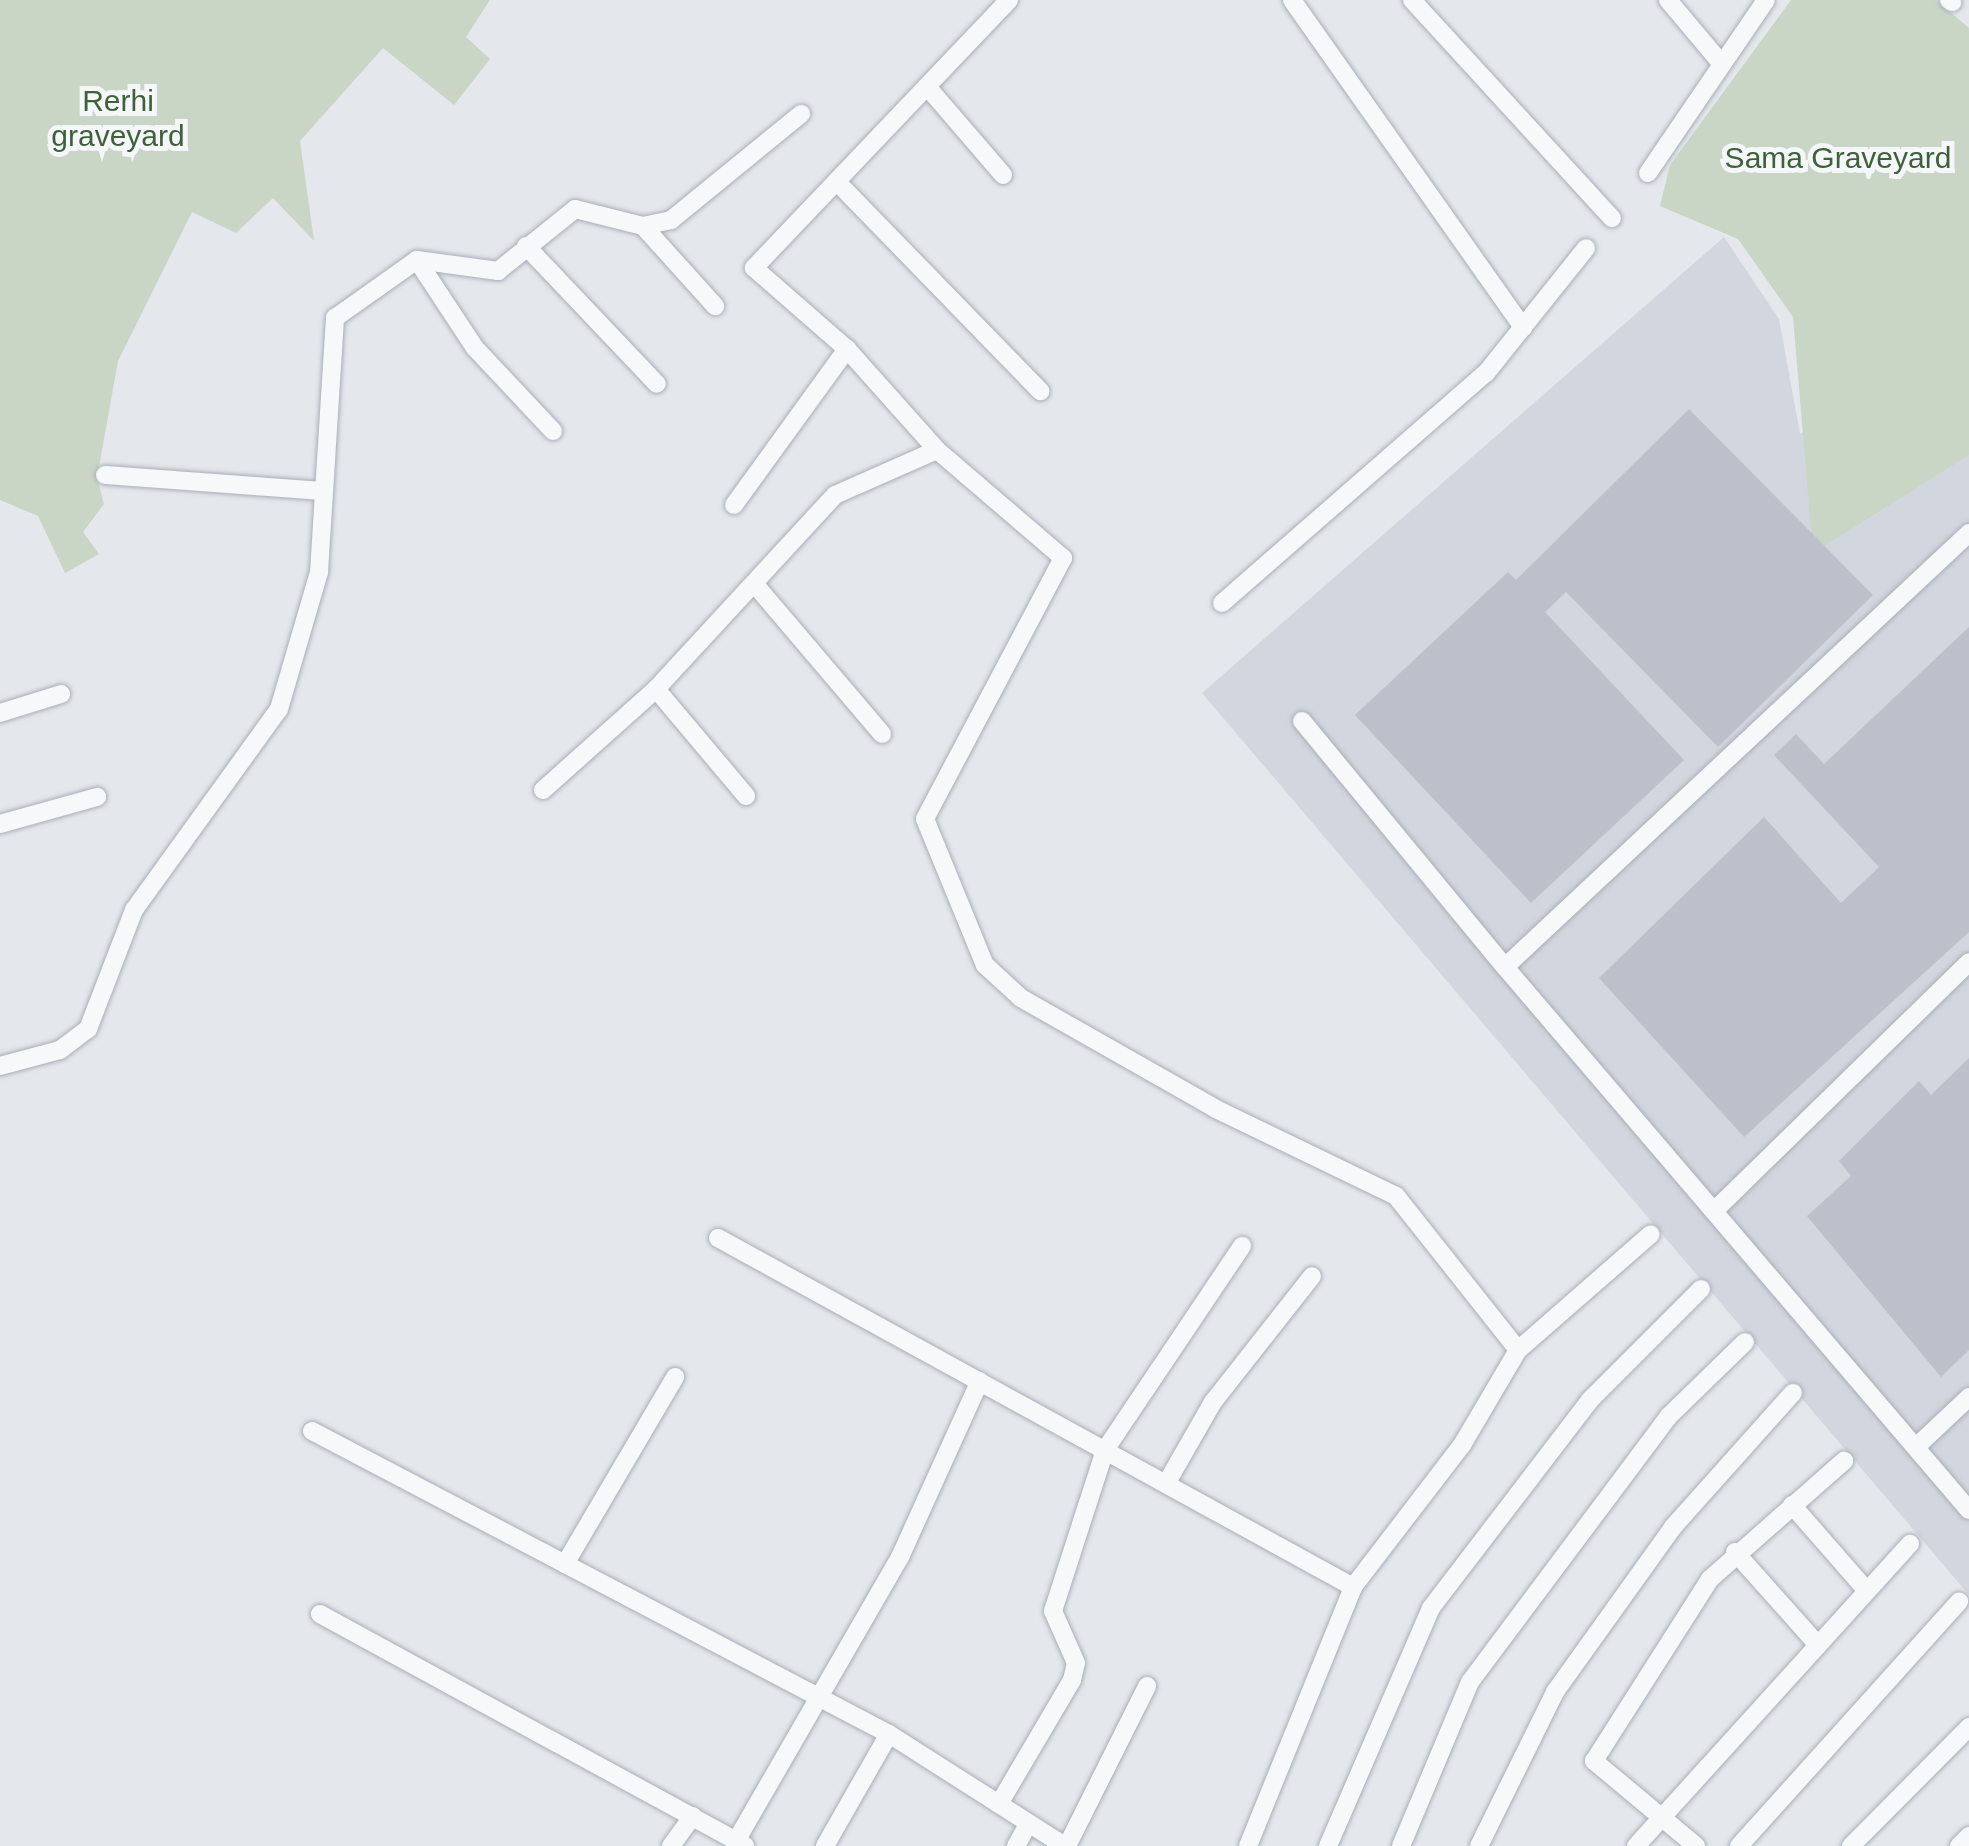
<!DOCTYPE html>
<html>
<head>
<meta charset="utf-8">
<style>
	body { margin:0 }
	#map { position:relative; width:1969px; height:1846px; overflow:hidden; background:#e4e7ec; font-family:Arial,sans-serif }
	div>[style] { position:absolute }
	.built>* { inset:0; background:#d2d6de }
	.green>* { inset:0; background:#c9d6c5 }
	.building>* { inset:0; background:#bbc0ca }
	.roads { filter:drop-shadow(0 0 2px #a9aeb7) drop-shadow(0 0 2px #a9aeb7) }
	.minor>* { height:18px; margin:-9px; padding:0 9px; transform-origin:9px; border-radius:9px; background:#f7f8fa }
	span { translate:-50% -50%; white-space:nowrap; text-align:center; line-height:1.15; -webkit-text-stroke:10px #f4f6f9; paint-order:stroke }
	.park-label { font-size:30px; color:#3f6138 }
</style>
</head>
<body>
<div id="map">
	<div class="built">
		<div style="clip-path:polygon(1724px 237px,1779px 319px,1800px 434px,1969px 349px,1969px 1595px,1202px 693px)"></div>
	</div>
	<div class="green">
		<div style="clip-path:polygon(0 0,490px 0,466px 37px,490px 59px,454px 105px,383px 48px,300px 141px,314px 241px,273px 198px,236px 233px,192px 212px,118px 361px,97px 478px,104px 504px,83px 532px,99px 554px,65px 573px,38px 516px,0 500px)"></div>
		<div style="clip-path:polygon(1791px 0,1936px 0,1969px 28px,1969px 455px,1813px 553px,1793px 317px,1738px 239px,1660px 206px,1670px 165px)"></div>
	</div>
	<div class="building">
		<div style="clip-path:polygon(1689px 409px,1873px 595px,1718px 747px,1566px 592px,1545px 612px,1684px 760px,1531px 903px,1355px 715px,1508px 572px,1516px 580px)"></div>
		<div style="clip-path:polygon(1969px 627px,1969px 932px,1744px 1137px,1599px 978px,1764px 817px,1841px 903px,1879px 867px,1774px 755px,1796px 734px,1824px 764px)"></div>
		<div style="clip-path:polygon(1969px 1058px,1969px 1350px,1941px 1377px,1807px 1216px,1851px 1176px,1839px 1161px,1919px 1081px,1931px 1095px)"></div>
	</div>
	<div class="roads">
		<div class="minor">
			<div style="left:1009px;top:0;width:370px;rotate:133.6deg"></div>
			<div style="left:754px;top:268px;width:123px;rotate:41.1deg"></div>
			<div style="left:847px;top:349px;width:135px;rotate:48.3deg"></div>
			<div style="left:937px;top:450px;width:166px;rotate:40.6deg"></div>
			<div style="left:1063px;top:558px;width:295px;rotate:117.9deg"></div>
			<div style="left:925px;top:819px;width:158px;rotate:67.7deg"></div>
			<div style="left:985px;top:965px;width:49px;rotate:42.5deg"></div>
			<div style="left:1021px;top:998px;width:224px;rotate:29.6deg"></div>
			<div style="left:1216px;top:1109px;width:200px;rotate:25.8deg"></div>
			<div style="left:1396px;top:1196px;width:196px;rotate:51.6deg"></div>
			<div style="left:1292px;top:0;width:401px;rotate:54.8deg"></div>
			<div style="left:1412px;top:0;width:296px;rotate:47.5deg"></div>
			<div style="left:1668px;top:0;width:81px;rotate:50deg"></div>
			<div style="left:1949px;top:0;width:4px;rotate:34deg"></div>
			<div style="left:930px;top:90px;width:112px;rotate:49.3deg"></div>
			<div style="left:1648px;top:173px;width:209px;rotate:-55.7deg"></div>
			<div style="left:839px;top:184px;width:289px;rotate:45.8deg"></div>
			<div style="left:643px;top:226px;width:108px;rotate:48deg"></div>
			<div style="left:526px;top:246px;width:190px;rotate:46.5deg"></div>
			<div style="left:417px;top:260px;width:105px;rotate:56.6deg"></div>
			<div style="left:475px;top:348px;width:114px;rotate:46.8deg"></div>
			<div style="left:105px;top:475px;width:219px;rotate:4.2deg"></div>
			<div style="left:734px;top:505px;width:193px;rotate:-54.1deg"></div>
			<div style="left:1969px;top:533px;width:635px;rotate:136.91deg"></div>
			<div style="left:1505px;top:967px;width:714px;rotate:49.49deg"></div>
			<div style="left:757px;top:587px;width:193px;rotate:49.6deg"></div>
			<div style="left:1222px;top:603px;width:350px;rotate:-41.1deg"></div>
			<div style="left:1486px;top:373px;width:160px;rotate:-51.3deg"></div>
			<div style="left:656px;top:689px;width:140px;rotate:49.9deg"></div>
			<div style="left:0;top:713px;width:64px;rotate:-17.3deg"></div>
			<div style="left:1302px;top:721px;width:319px;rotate:50.5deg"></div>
			<div style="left:543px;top:790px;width:152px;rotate:-41.8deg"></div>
			<div style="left:656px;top:689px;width:264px;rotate:-47.3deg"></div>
			<div style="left:835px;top:495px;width:111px;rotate:-23.8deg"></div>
			<div style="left:0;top:824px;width:101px;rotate:-15.6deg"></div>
			<div style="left:0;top:1066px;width:62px;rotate:-14.9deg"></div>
			<div style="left:60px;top:1050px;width:35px;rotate:-37deg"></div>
			<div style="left:88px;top:1029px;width:128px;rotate:-68.9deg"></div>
			<div style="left:134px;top:910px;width:248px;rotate:-54.2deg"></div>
			<div style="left:279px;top:709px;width:143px;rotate:-73.7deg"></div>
			<div style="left:319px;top:572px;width:255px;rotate:-86.4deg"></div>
			<div style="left:335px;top:318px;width:100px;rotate:-35.3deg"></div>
			<div style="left:417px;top:260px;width:82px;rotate:7.7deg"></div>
			<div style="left:498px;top:271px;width:99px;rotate:-38.8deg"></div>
			<div style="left:575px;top:209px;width:70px;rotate:14deg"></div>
			<div style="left:643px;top:226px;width:29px;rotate:-12deg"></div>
			<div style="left:671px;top:220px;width:168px;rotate:-39.2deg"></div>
			<div style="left:1714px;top:1211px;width:356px;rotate:-44.3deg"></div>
			<div style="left:718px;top:1238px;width:725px;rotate:28.79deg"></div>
			<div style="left:312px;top:1431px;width:652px;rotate:27.71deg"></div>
			<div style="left:889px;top:1734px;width:209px;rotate:32.5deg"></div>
			<div style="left:1916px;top:1447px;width:73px;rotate:-43.3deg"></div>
			<div style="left:1166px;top:1484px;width:95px;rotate:-60.2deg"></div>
			<div style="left:1213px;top:1402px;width:160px;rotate:-51.8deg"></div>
			<div style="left:1792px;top:1505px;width:114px;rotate:48.9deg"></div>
			<div style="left:1735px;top:1552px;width:125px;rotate:48.3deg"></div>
			<div style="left:565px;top:1564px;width:217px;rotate:-59.5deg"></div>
			<div style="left:320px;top:1614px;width:484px;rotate:28.6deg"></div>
			<div style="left:999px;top:1804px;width:144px;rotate:-59.5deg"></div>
			<div style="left:1072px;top:1680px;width:17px;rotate:-77deg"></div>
			<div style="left:1076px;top:1663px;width:57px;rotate:-113.9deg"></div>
			<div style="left:1053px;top:1611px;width:169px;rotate:-72.1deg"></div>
			<div style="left:1105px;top:1450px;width:246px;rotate:-56.1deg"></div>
			<div style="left:736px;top:1841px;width:328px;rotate:-60deg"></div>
			<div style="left:900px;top:1557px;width:193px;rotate:-65.6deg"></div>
			<div style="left:671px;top:1846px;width:37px;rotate:-54deg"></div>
			<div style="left:825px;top:1846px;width:129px;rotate:-60.3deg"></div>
			<div style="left:1016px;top:1846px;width:26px;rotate:-61deg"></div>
			<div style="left:1067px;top:1846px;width:179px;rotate:-63.4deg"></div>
			<div style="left:1248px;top:1846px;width:279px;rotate:-67.9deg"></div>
			<div style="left:1353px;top:1587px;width:179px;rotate:-52.5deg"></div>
			<div style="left:1462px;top:1445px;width:110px;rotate:-59.5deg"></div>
			<div style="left:1518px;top:1350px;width:176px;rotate:-41.1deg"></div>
			<div style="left:1328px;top:1846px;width:259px;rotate:-66.6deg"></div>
			<div style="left:1431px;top:1608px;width:262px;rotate:-52.6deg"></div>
			<div style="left:1590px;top:1400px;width:157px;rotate:-45deg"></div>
			<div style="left:1401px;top:1846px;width:178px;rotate:-67.2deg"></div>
			<div style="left:1470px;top:1682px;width:332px;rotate:-53.2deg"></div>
			<div style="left:1669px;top:1416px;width:106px;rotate:-44.2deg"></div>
			<div style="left:1479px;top:1846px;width:172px;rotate:-63.7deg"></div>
			<div style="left:1555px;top:1692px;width:203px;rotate:-54.4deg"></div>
			<div style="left:1673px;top:1527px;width:180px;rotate:-48.2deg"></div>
			<div style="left:1636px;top:1846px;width:408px;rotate:-47.8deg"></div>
			<div style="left:1696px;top:1846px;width:133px;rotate:-140.2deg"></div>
			<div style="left:1594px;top:1761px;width:216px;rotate:-57.5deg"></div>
			<div style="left:1710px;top:1579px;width:179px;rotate:-41.4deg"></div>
			<div style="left:1739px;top:1846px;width:329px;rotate:-48deg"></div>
			<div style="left:1851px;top:1846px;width:168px;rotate:-45.2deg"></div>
			<div style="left:1959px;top:1846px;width:14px;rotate:-45deg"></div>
		</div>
	</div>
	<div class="park-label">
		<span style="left:118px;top:118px">Rerhi<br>graveyard</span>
		<span style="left:1838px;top:158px">Sama Graveyard</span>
	</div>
</div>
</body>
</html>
